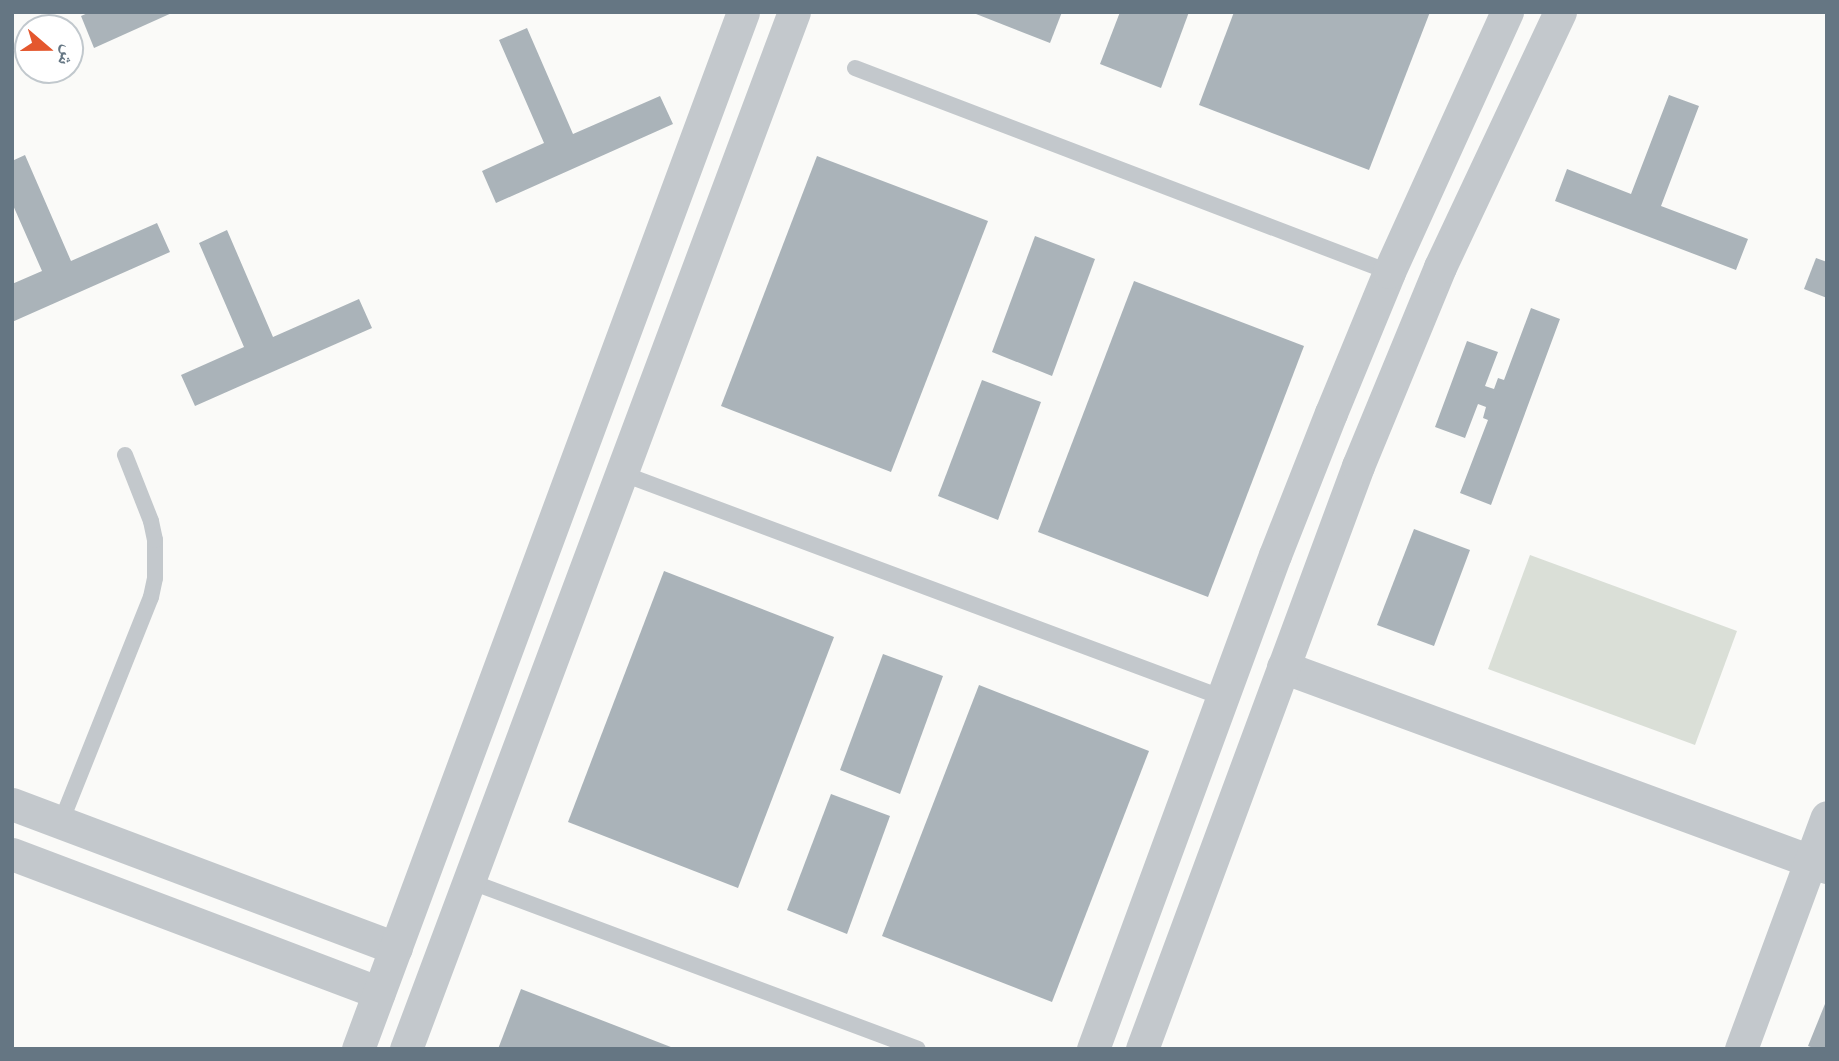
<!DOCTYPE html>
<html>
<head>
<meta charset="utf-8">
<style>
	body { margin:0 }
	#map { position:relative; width:1839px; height:1061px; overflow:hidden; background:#fafaf8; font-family:Roboto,"Noto Naskh Arabic",sans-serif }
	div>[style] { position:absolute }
	.green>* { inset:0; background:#dadfd7 }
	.building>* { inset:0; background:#aab3b9 }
	.lane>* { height:16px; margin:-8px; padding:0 8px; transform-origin:8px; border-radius:8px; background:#c3c8cc }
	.street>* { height:33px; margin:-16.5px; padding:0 16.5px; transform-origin:16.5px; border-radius:16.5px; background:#c3c8cc }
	span { translate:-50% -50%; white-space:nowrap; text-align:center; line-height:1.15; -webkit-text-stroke:7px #fff; paint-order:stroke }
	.frame { position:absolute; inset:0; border:14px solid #657683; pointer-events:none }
	.north { position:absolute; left:14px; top:14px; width:70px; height:70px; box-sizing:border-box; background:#fff; border:2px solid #c1c8cd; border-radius:50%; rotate:110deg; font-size:19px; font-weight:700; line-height:28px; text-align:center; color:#657683 }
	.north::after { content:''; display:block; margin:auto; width:24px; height:32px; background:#e4572e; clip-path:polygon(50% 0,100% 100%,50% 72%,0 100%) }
</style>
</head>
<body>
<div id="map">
	<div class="green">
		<div style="clip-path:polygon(1530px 555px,1737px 631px,1695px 745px,1488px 669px)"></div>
	</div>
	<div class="building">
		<div style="clip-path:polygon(90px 12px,174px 12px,94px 48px,81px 16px)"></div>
		<div style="clip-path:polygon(971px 12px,1062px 12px,1050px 43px)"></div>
		<div style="clip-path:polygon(1120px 12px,1189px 12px,1161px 88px,1100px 64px)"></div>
		<div style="clip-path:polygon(1234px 12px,1430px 12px,1369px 170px,1199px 105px)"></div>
		<div style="clip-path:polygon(527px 28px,573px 134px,660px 96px,673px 124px,496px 203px,482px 171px,544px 143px,499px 40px)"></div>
		<div style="clip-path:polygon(1669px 95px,1699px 106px,1661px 206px,1748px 239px,1736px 270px,1555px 201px,1567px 169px,1631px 194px)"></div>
		<div style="clip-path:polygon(25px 155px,71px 261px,157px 223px,170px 252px,12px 322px,12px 284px,42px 271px,12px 203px,12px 161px)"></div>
		<div style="clip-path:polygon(817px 156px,988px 221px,891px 472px,721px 406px)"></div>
		<div style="clip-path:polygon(227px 230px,273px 337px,359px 299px,372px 328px,195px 406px,181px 375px,244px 347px,199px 243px)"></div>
		<div style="clip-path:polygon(1035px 236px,1095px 259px,1052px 376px,992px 352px)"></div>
		<div style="clip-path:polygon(1816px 258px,1827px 262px,1827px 298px,1804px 289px)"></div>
		<div style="clip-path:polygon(1134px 281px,1304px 346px,1208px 597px,1038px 532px)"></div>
		<div style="clip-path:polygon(1531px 308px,1560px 319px,1491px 505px,1460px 493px,1488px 420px,1483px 418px,1486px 407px,1478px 404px,1465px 438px,1435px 427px,1467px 341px,1498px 352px,1485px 386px,1494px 389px,1498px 378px,1504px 380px)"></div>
		<div style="clip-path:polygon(982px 380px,1041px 402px,998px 520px,938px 496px)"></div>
		<div style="clip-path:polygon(1414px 529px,1470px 550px,1434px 646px,1377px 625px)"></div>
		<div style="clip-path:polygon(664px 571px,834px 637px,738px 888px,568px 822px)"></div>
		<div style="clip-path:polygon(883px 654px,943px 676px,900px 794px,840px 770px)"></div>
		<div style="clip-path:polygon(979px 685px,1149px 751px,1052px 1002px,882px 936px)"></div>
		<div style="clip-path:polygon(831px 794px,890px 816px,847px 934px,787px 910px)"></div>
		<div style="clip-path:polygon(521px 989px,676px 1049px,498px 1049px)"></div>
		<div style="clip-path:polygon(1827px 999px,1827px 1049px,1816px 1049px,1808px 1046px)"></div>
	</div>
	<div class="lane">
		<div style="left:855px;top:68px;width:572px;rotate:20.91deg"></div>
		<div style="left:621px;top:473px;width:643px;rotate:20.49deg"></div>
		<div style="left:61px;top:822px;width:242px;rotate:-68.2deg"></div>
		<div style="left:151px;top:597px;width:19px;rotate:-78deg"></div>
		<div style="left:155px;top:578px;width:38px;rotate:-90deg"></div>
		<div style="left:155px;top:540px;width:19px;rotate:-102deg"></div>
		<div style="left:151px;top:521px;width:71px;rotate:-111.5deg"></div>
		<div style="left:469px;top:881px;width:479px;rotate:20.5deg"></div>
	</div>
	<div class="street">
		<div style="left:1283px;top:667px;width:580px;rotate:20.19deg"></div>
		<div style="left:12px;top:804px;width:410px;rotate:20.6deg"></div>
		<div style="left:12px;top:854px;width:392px;rotate:20.7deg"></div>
		<div style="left:358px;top:1049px;width:1106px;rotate:-69.63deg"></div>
		<div style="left:406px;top:1049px;width:1107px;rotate:-69.49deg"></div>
		<div style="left:1093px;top:1049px;width:526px;rotate:-69.78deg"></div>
		<div style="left:1275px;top:555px;width:153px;rotate:-68.5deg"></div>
		<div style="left:1331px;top:413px;width:152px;rotate:-67.6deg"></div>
		<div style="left:1389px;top:272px;width:286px;rotate:-65.6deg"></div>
		<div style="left:1142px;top:1049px;width:622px;rotate:-69.67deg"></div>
		<div style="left:1358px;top:466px;width:215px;rotate:-67.6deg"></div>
		<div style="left:1440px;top:267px;width:282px;rotate:-64.8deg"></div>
		<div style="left:1741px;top:1049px;width:247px;rotate:-69.7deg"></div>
	</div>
	<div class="frame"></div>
	<div class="north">ش</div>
</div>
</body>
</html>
